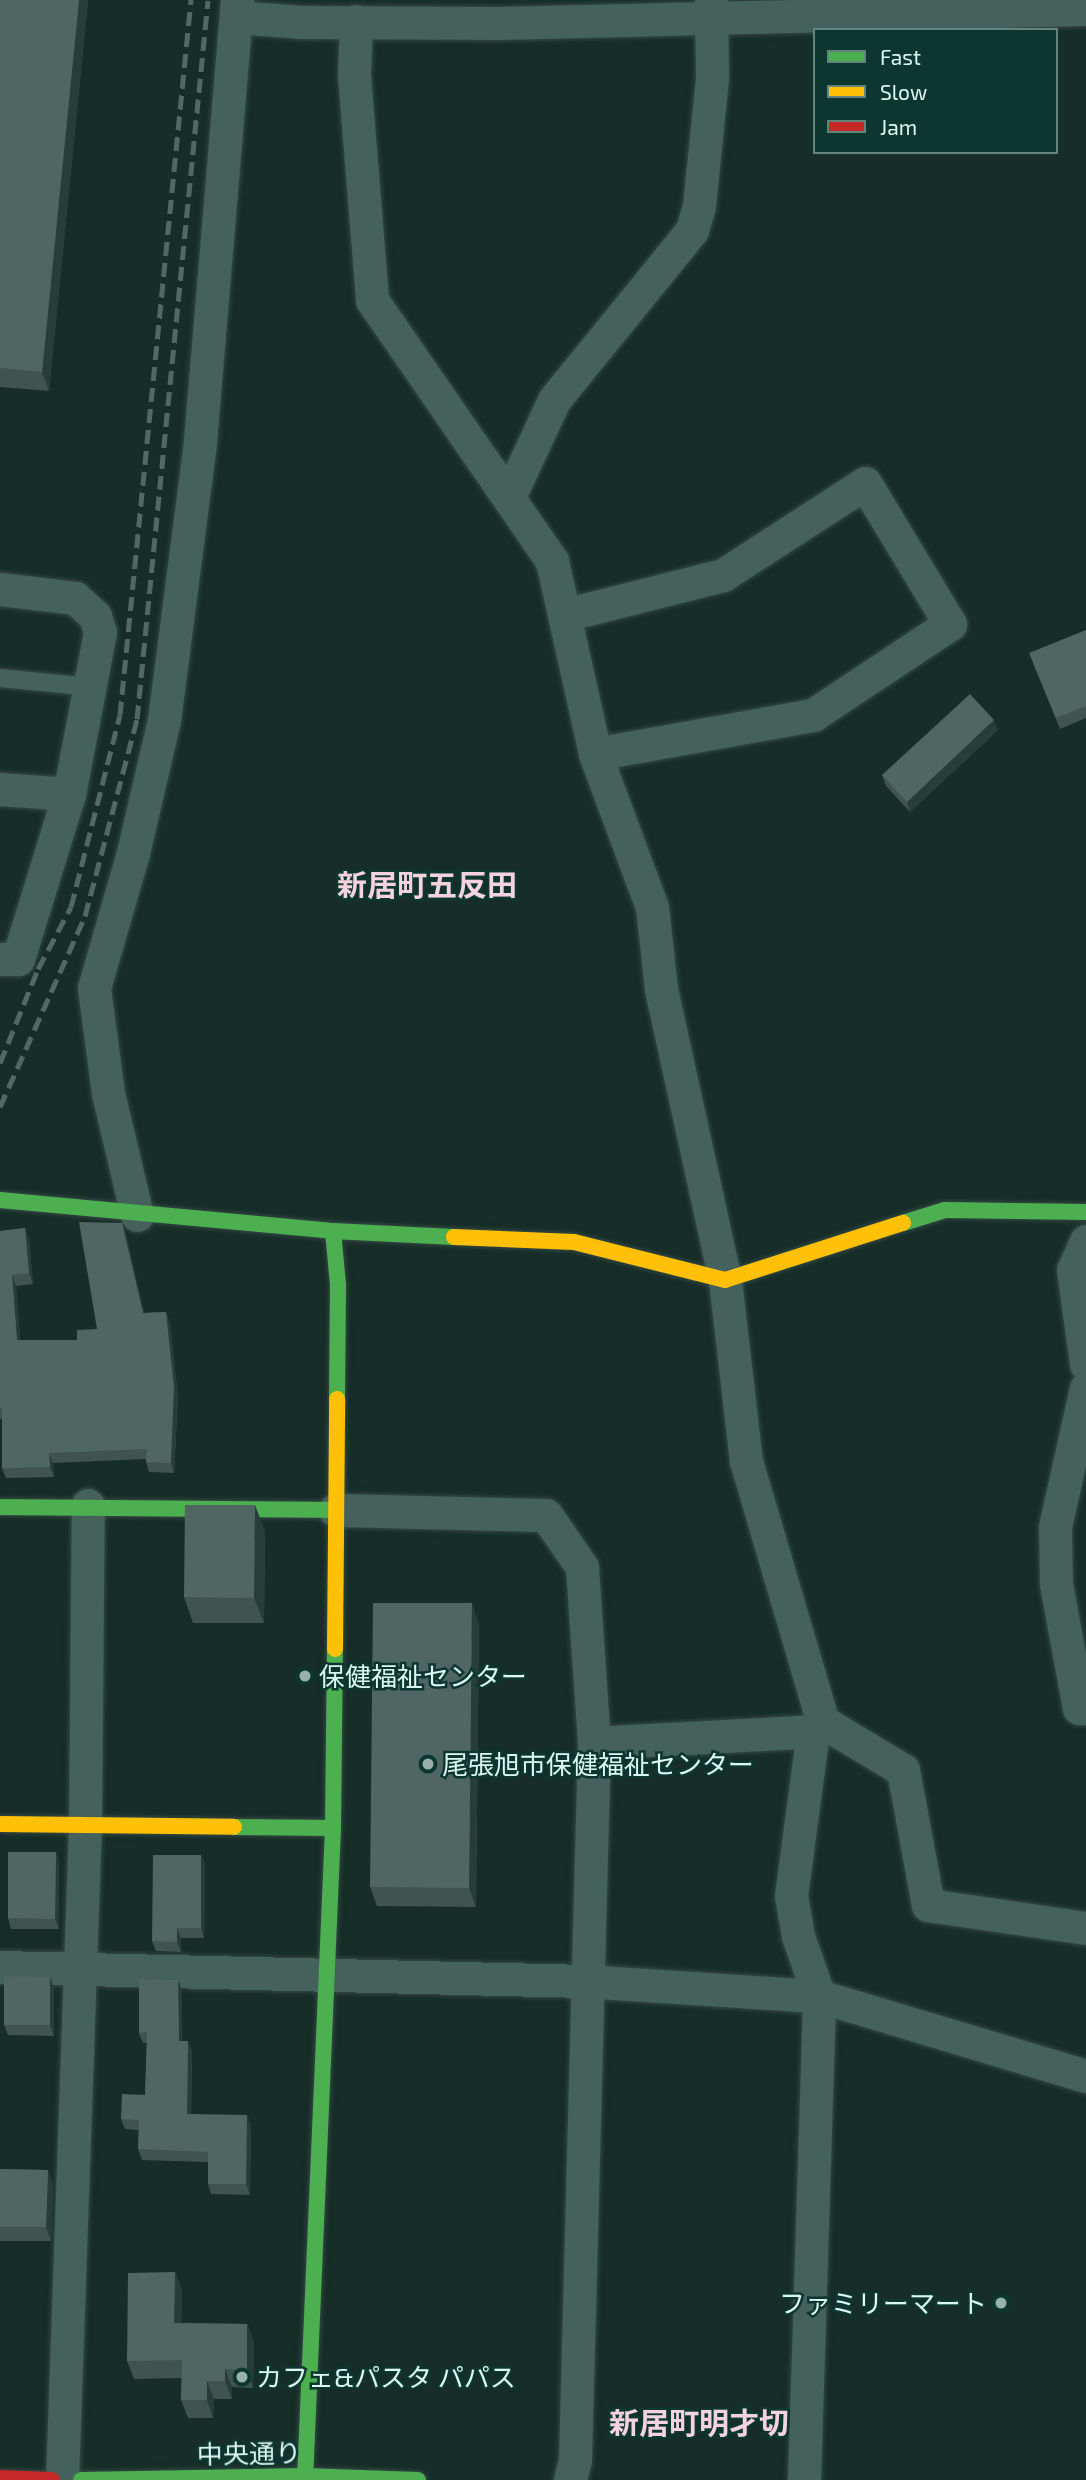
<!DOCTYPE html>
<html>
<head>
<meta charset="utf-8">
<style>
	body { margin:0 }
	#map { position:relative; width:1086px; height:2480px; overflow:hidden; background:#162d28; font-family:"Exo 2","Noto Sans JP",sans-serif }
	div>[style] { position:absolute }
	.roads { filter:drop-shadow(0 0 2px #344843) drop-shadow(0 0 2px #344843) }
	.lane>* { height:18px; margin:-9px; padding:0 9px; transform-origin:9px; border-radius:9px; background:#45615b }
	.street>* { height:33px; margin:-16.5px; padding:0 16.5px; transform-origin:16.5px; border-radius:16.5px; background:#45615b }
	.fast>* { height:16px; margin:-8px; padding:0 8px; transform-origin:8px; border-radius:8px; background:#4caf50 }
	.slow>* { height:16px; margin:-8px; padding:0 8px; transform-origin:8px; border-radius:8px; background:#ffc107 }
	.jam>* { height:16px; margin:-8px; padding:0 8px; transform-origin:8px; border-radius:8px; background:#c62828 }
	.rail>* { height:5px; margin-top:-2.5px; transform-origin:0; background:repeating-linear-gradient(90deg,#526864 0 14px,transparent 0 21px) }
	.wall>* { inset:0; background:#3f5450 }
	.shaded-wall>* { inset:0; background:#273d39 }
	.building>* { inset:0; background:#506662 }
	.dots>* { width:19px; height:19px; translate:-50% -50%; box-sizing:border-box; border:4px solid #0d362e; border-radius:50% }
	span { translate:-50% -50%; white-space:nowrap; text-align:center; line-height:1.15; -webkit-text-stroke:5px #0d362e; paint-order:stroke }
	.poi-label { font-size:26px; color:#def9f2 }
	.left { translate:0 -50%; text-align:left }
	.right { translate:-100% -50%; text-align:right }
	.street-label { font-size:26px; color:#def9f2 }
	.quarter-label { font-size:30px; color:#f5d3de; font-weight:700 }
	.legend { position:absolute; left:813px; top:28px; width:245px; height:126px; box-sizing:border-box; background:#0d362e; border:2px solid #61847c; margin:0; padding:9px 12px; list-style:none; font-size:21px; color:#def9f2 }
	.legend li { display:flex; align-items:center; gap:14px; height:35px }
	.legend b { width:35px; border:2px solid #61847c }
</style>
</head>
<body>
<div id="map">
	<div class="roads">
		<div class="lane">
			<div style="left:0;top:678px;width:91px;rotate:5.6deg"></div>
		</div>
		<div class="street">
			<div style="left:236px;top:17px;width:67px;rotate:4.3deg"></div>
			<div style="left:303px;top:22px;width:196px;rotate:0.3deg"></div>
			<div style="left:499px;top:23px;width:587px;rotate:-1.37deg"></div>
			<div style="left:356px;top:21px;width:54px;rotate:92.1deg"></div>
			<div style="left:354px;top:75px;width:226px;rotate:85.4deg"></div>
			<div style="left:372px;top:300px;width:317px;rotate:55.4deg"></div>
			<div style="left:552px;top:561px;width:198px;rotate:77.4deg"></div>
			<div style="left:595px;top:754px;width:163px;rotate:69.6deg"></div>
			<div style="left:652px;top:907px;width:82px;rotate:83.7deg"></div>
			<div style="left:661px;top:989px;width:298px;rotate:77.6deg"></div>
			<div style="left:725px;top:1280px;width:182px;rotate:83.4deg"></div>
			<div style="left:746px;top:1461px;width:272px;rotate:73.6deg"></div>
			<div style="left:823px;top:1722px;width:93px;rotate:31deg"></div>
			<div style="left:903px;top:1770px;width:137px;rotate:79.5deg"></div>
			<div style="left:928px;top:1905px;width:160px;rotate:8.3deg"></div>
			<div style="left:509px;top:497px;width:107px;rotate:-65.1deg"></div>
			<div style="left:554px;top:400px;width:219px;rotate:-50.9deg"></div>
			<div style="left:692px;top:230px;width:25px;rotate:-74deg"></div>
			<div style="left:699px;top:206px;width:129px;rotate:-84.2deg"></div>
			<div style="left:712px;top:78px;width:78px;rotate:-90.7deg"></div>
			<div style="left:0;top:589px;width:76px;rotate:6.8deg"></div>
			<div style="left:75px;top:598px;width:27px;rotate:42deg"></div>
			<div style="left:95px;top:616px;width:17px;rotate:73deg"></div>
			<div style="left:100px;top:632px;width:165px;rotate:100.8deg"></div>
			<div style="left:69px;top:794px;width:173px;rotate:107.2deg"></div>
			<div style="left:18px;top:959px;width:18px;rotate:180deg"></div>
			<div style="left:564px;top:615px;width:164px;rotate:-14.1deg"></div>
			<div style="left:723px;top:575px;width:169px;rotate:-32.9deg"></div>
			<div style="left:865px;top:483px;width:165px;rotate:58.9deg"></div>
			<div style="left:950px;top:624px;width:164px;rotate:146.4deg"></div>
			<div style="left:813px;top:715px;width:221px;rotate:169.9deg"></div>
			<div style="left:0;top:789px;width:69px;rotate:4.1deg"></div>
			<div style="left:137px;top:1215px;width:125px;rotate:-103.4deg"></div>
			<div style="left:108px;top:1093px;width:106px;rotate:-97.6deg"></div>
			<div style="left:94px;top:988px;width:141px;rotate:-73.9deg"></div>
			<div style="left:133px;top:853px;width:137px;rotate:-76.9deg"></div>
			<div style="left:164px;top:720px;width:281px;rotate:-82.6deg"></div>
			<div style="left:200px;top:441px;width:443px;rotate:-85.2deg"></div>
			<div style="left:1086px;top:1241px;width:32px;rotate:114deg"></div>
			<div style="left:1073px;top:1270px;width:95px;rotate:82.1deg"></div>
			<div style="left:1086px;top:1388px;width:142px;rotate:102.6deg"></div>
			<div style="left:1055px;top:1527px;width:57px;rotate:89deg"></div>
			<div style="left:1056px;top:1584px;width:126px;rotate:79.5deg"></div>
			<div style="left:1079px;top:1708px;width:7px"></div>
			<div style="left:335px;top:1510px;width:211px;rotate:1.4deg"></div>
			<div style="left:546px;top:1515px;width:63px;rotate:55.3deg"></div>
			<div style="left:582px;top:1567px;width:176px;rotate:86.1deg"></div>
			<div style="left:594px;top:1743px;width:717px;rotate:91.52deg"></div>
			<div style="left:575px;top:2460px;width:21px;rotate:104deg"></div>
			<div style="left:594px;top:1743px;width:219px;rotate:-3.1deg"></div>
			<div style="left:813px;top:1731px;width:13px;rotate:-42deg"></div>
			<div style="left:0;top:1967px;width:585px;rotate:1.37deg"></div>
			<div style="left:585px;top:1981px;width:234px;rotate:3.7deg"></div>
			<div style="left:819px;top:1996px;width:279px;rotate:16.7deg"></div>
			<div style="left:62px;top:2480px;width:654px;rotate:-87.99deg"></div>
			<div style="left:85px;top:1826px;width:321px;rotate:-89.5deg"></div>
			<div style="left:804px;top:2480px;width:484px;rotate:-88.2deg"></div>
			<div style="left:819px;top:1996px;width:64px;rotate:-109.3deg"></div>
			<div style="left:798px;top:1936px;width:41px;rotate:-99.9deg"></div>
			<div style="left:791px;top:1896px;width:166px;rotate:-82.4deg"></div>
		</div>
		<div class="fast">
			<div style="left:0;top:1200px;width:334px;rotate:5.3deg"></div>
			<div style="left:333px;top:1231px;width:121px;rotate:2.8deg"></div>
			<div style="left:903px;top:1223px;width:44px;rotate:-17.2deg"></div>
			<div style="left:945px;top:1210px;width:141px;rotate:0.8deg"></div>
			<div style="left:333px;top:1231px;width:54px;rotate:84.7deg"></div>
			<div style="left:338px;top:1285px;width:114px;rotate:90.5deg"></div>
			<div style="left:0;top:1507px;width:335px;rotate:0.5deg"></div>
			<div style="left:234px;top:1827px;width:99px;rotate:0.6deg"></div>
			<div style="left:81px;top:2480px;width:224px;rotate:-1deg"></div>
			<div style="left:305px;top:2476px;width:113px;rotate:2deg"></div>
			<div style="left:305px;top:2480px;width:653px;rotate:-87.54deg"></div>
			<div style="left:333px;top:1828px;width:179px;rotate:-89.4deg"></div>
		</div>
		<div class="slow">
			<div style="left:454px;top:1237px;width:120px;rotate:2.4deg"></div>
			<div style="left:574px;top:1242px;width:156px;rotate:14.1deg"></div>
			<div style="left:725px;top:1280px;width:187px;rotate:-17.8deg"></div>
			<div style="left:335px;top:1649px;width:250px;rotate:-89.5deg"></div>
			<div style="left:0;top:1824px;width:234px;rotate:0.7deg"></div>
		</div>
		<div class="jam">
			<div style="left:0;top:2478px;width:52px;rotate:2.2deg"></div>
		</div>
	</div>
	<div class="rail">
		<div style="left:0;top:1063px;width:101px;rotate:-68deg"></div>
		<div style="left:38px;top:969px;width:70px;rotate:-62deg"></div>
		<div style="left:71px;top:907px;width:198px;rotate:-75.7deg"></div>
		<div style="left:120px;top:715px;width:719px;rotate:-84.33deg"></div>
		<div style="left:0;top:1107px;width:209px;rotate:-66deg"></div>
		<div style="left:85px;top:916px;width:204px;rotate:-75.2deg"></div>
		<div style="left:137px;top:719px;width:722px;rotate:-84.36deg"></div>
	</div>
	<div class="wall">
		<div style="clip-path:polygon(0 0,88px 0,49px 391px,0 387px)"></div>
		<div style="clip-path:polygon(1086px 630px,1086px 718px,1060px 729px,1033px 663px)"></div>
		<div style="clip-path:polygon(998px 730px,910px 812px,886px 786px,882px 775px)"></div>
		<div style="clip-path:polygon(122px 1223px,126px 1234px,144px 1313px,166px 1312px,170px 1323px,178px 1398px,174px 1473px,149px 1472px,146px 1462px,146px 1459px,53px 1463px,54px 1477px,6px 1478px,2px 1468px,2px 1419px,0 1419px,0 1231px,25px 1228px,29px 1239px,33px 1284px,16px 1286px,20px 1340px,77px 1340px,97px 1329px)"></div>
		<div style="clip-path:polygon(265px 1531px,264px 1623px,193px 1623px,184px 1597px)"></div>
		<div style="clip-path:polygon(479px 1623px,476px 1907px,377px 1906px,370px 1887px)"></div>
		<div style="clip-path:polygon(56px 1852px,59px 1862px,59px 1929px,11px 1929px,8px 1918px)"></div>
		<div style="clip-path:polygon(201px 1855px,205px 1865px,204px 1938px,181px 1938px,181px 1952px,156px 1951px,152px 1941px)"></div>
		<div style="clip-path:polygon(50px 1977px,54px 1988px,54px 2036px,8px 2035px,4px 2025px)"></div>
		<div style="clip-path:polygon(178px 1980px,182px 1991px,182px 2041px,188px 2041px,192px 2052px,191px 2114px,251px 2125px,250px 2195px,211px 2194px,208px 2184px,208px 2162px,142px 2160px,138px 2149px,139px 2130px,125px 2129px,121px 2119px,145px 2095px,147px 2043px,143px 2043px,139px 2033px)"></div>
		<div style="clip-path:polygon(0 2169px,48px 2170px,53px 2184px,51px 2241px,0 2241px)"></div>
		<div style="clip-path:polygon(175px 2272px,182px 2290px,181px 2323px,247px 2324px,254px 2342px,253px 2388px,232px 2387px,232px 2399px,214px 2399px,213px 2418px,188px 2418px,181px 2400px,182px 2378px,134px 2379px,127px 2361px)"></div>
	</div>
	<div class="shaded-wall">
		<div style="clip-path:polygon(79px 0,88px 0,49px 391px,42px 372px)"></div>
		<div style="clip-path:polygon(994px 720px,998px 730px,910px 812px,907px 802px)"></div>
		<div style="clip-path:polygon(122px 1223px,126px 1234px,147px 1323px,143px 1313px)"></div>
		<div style="clip-path:polygon(25px 1228px,29px 1239px,33px 1284px,29px 1273px)"></div>
		<div style="clip-path:polygon(12px 1275px,16px 1286px,21px 1351px,17px 1340px)"></div>
		<div style="clip-path:polygon(166px 1312px,170px 1323px,178px 1398px,174px 1473px,171px 1463px)"></div>
		<div style="clip-path:polygon(49px 1453px,53px 1463px,54px 1477px,50px 1467px)"></div>
		<div style="clip-path:polygon(255px 1505px,265px 1531px,264px 1623px,254px 1598px)"></div>
		<div style="clip-path:polygon(472px 1603px,479px 1623px,476px 1907px,469px 1888px)"></div>
		<div style="clip-path:polygon(56px 1852px,59px 1862px,59px 1929px,55px 1919px)"></div>
		<div style="clip-path:polygon(201px 1855px,205px 1865px,204px 1938px,201px 1928px)"></div>
		<div style="clip-path:polygon(177px 1928px,181px 1938px,181px 1952px,177px 1942px)"></div>
		<div style="clip-path:polygon(50px 1977px,54px 1988px,54px 2036px,50px 2025px)"></div>
		<div style="clip-path:polygon(178px 1980px,182px 1991px,182px 2051px,179px 2041px)"></div>
		<div style="clip-path:polygon(188px 2041px,192px 2052px,191px 2124px,187px 2114px)"></div>
		<div style="clip-path:polygon(247px 2115px,251px 2125px,250px 2195px,246px 2184px)"></div>
		<div style="clip-path:polygon(48px 2170px,53px 2184px,51px 2241px,46px 2227px)"></div>
		<div style="clip-path:polygon(175px 2272px,182px 2290px,181px 2341px,174px 2323px)"></div>
		<div style="clip-path:polygon(247px 2324px,254px 2342px,253px 2388px,247px 2370px)"></div>
		<div style="clip-path:polygon(225px 2369px,232px 2387px,232px 2399px,225px 2381px)"></div>
		<div style="clip-path:polygon(207px 2381px,214px 2399px,213px 2418px,207px 2400px)"></div>
	</div>
	<div class="building">
		<div style="clip-path:polygon(0 0,79px 0,42px 372px,0 368px)"></div>
		<div style="clip-path:polygon(1086px 630px,1086px 706px,1056px 718px,1029px 653px)"></div>
		<div style="clip-path:polygon(970px 694px,994px 720px,907px 802px,882px 775px)"></div>
		<div style="clip-path:polygon(79px 1222px,122px 1223px,143px 1313px,166px 1312px,174px 1387px,171px 1463px,146px 1462px,147px 1449px,49px 1453px,50px 1467px,2px 1468px,2px 1408px,0 1408px,0 1231px,25px 1228px,29px 1273px,12px 1275px,17px 1340px,77px 1340px,77px 1330px,97px 1329px)"></div>
		<div style="clip-path:polygon(185px 1505px,255px 1505px,254px 1598px,184px 1597px)"></div>
		<div style="clip-path:polygon(373px 1603px,472px 1603px,469px 1888px,370px 1887px)"></div>
		<div style="clip-path:polygon(8px 1852px,56px 1852px,55px 1919px,8px 1918px)"></div>
		<div style="clip-path:polygon(153px 1855px,201px 1855px,201px 1928px,177px 1928px,177px 1942px,152px 1941px)"></div>
		<div style="clip-path:polygon(4px 1976px,50px 1977px,50px 2025px,4px 2025px)"></div>
		<div style="clip-path:polygon(139px 1979px,178px 1980px,179px 2041px,188px 2041px,187px 2114px,247px 2115px,246px 2184px,208px 2184px,208px 2152px,138px 2149px,139px 2120px,121px 2119px,122px 2094px,145px 2095px,147px 2032px,139px 2033px)"></div>
		<div style="clip-path:polygon(0 2169px,48px 2170px,46px 2227px,0 2227px)"></div>
		<div style="clip-path:polygon(175px 2272px,174px 2323px,247px 2324px,247px 2370px,225px 2369px,225px 2381px,207px 2381px,207px 2400px,181px 2400px,182px 2360px,127px 2361px,128px 2273px)"></div>
	</div>
	<div class="dots">
		<div style="left:305px;top:1676px;background:#98b2ab"></div>
		<div style="left:428px;top:1764px;background:#98b2ab"></div>
		<div style="left:1001px;top:2303px;background:#98b2ab"></div>
		<div style="left:242px;top:2377px;background:#98b2ab"></div>
	</div>
	<div class="poi-label">
		<span class="left" style="left:319px;top:1676px">保健福祉センター</span>
		<span class="left" style="left:442px;top:1764px">尾張旭市保健福祉センター</span>
		<span class="right" style="left:987px;top:2303px">ファミリーマート</span>
		<span class="left" style="left:256px;top:2377px">カフェ&amp;パスタ パパス</span>
	</div>
	<div class="street-label">
		<span style="left:249px;top:2453px;rotate:-1deg">中央通り</span>
	</div>
	<div class="quarter-label">
		<span style="left:427px;top:884px">新居町五反田</span>
		<span style="left:699px;top:2422px">新居町明才切</span>
	</div>
	<ul class="legend">
	<li><b style="height:9px;background:#4caf50"></b>Fast</li>
	<li><b style="height:9px;background:#ffc107"></b>Slow</li>
	<li><b style="height:9px;background:#c62828"></b>Jam</li>
	</ul>
</div>
</body>
</html>
